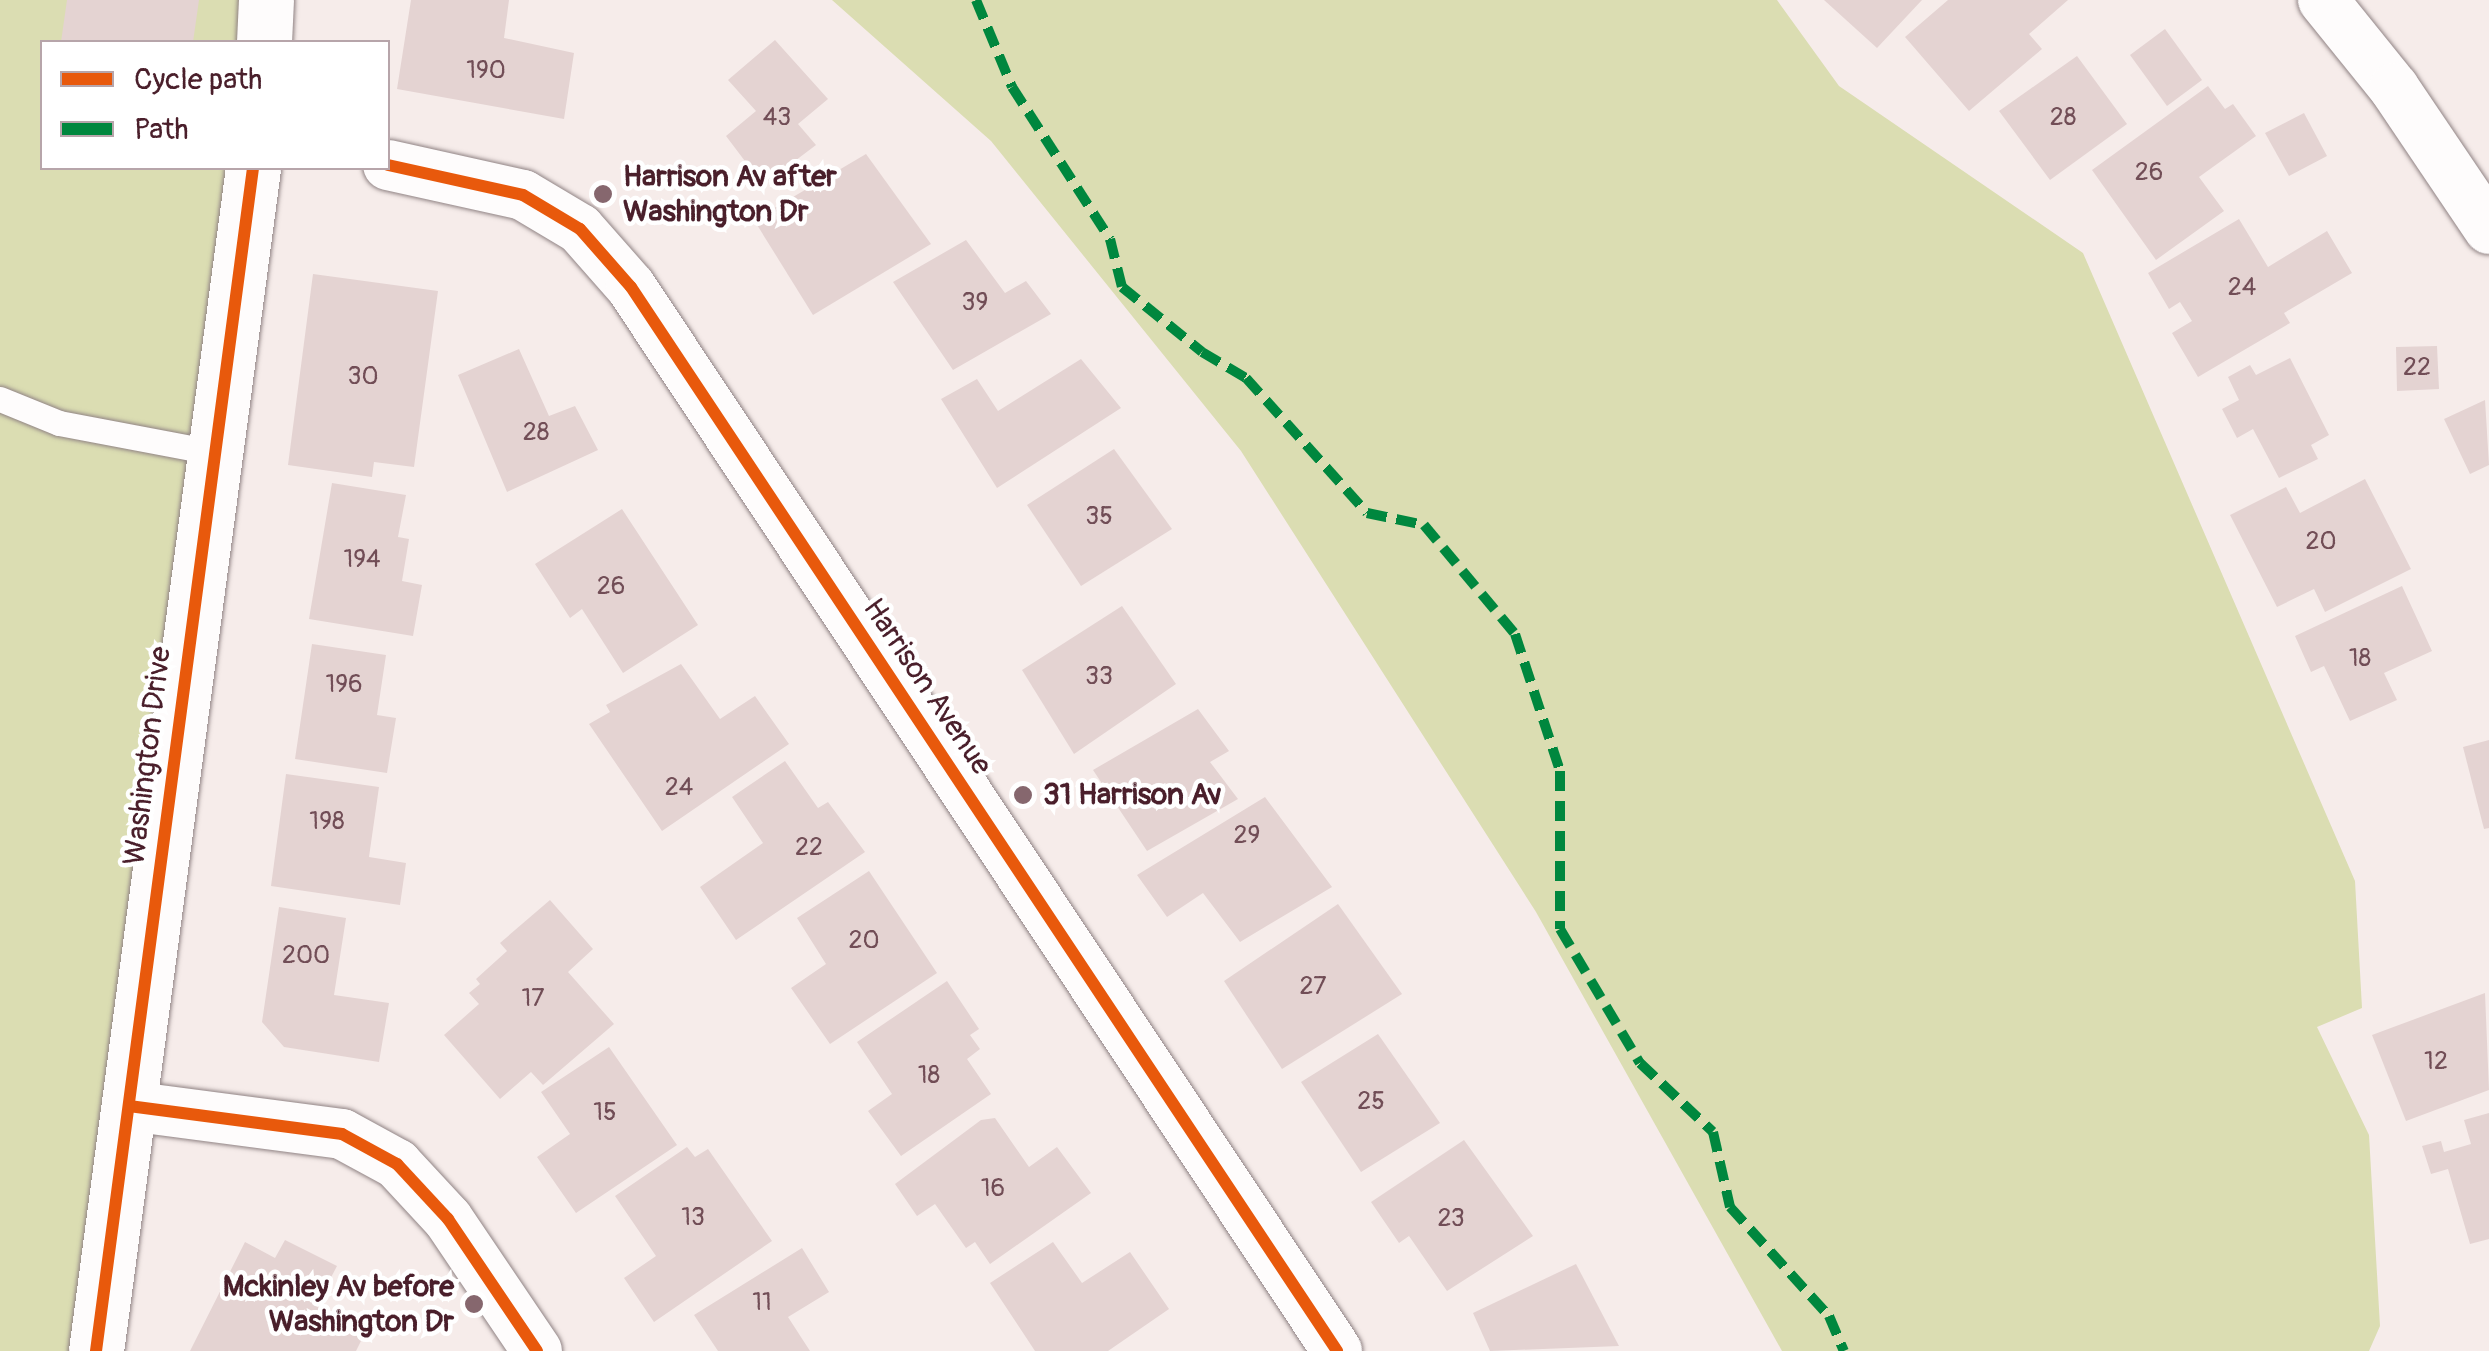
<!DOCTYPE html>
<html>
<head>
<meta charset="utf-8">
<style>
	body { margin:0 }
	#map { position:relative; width:2489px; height:1351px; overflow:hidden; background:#f6ecea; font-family:Pangolin,sans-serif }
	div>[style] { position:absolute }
	.green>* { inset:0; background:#dbddb2 }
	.building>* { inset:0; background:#e4d3d2 }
	.roads { filter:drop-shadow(0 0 2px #908384) drop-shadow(0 0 2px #908384) }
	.service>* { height:25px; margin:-12.5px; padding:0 12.5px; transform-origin:12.5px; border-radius:12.5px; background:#fefcfc }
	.minor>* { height:50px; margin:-25px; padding:0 25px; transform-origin:25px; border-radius:25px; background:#fefcfc }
	.tertiary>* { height:55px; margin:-27.5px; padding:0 27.5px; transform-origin:27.5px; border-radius:27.5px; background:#fefcfc }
	.quiet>* { height:10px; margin-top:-5px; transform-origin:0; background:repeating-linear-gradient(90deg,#00873e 0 20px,transparent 0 30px) }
	.cycleway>* { height:12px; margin:-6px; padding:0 6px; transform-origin:6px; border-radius:6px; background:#e8590c }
	.dots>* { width:28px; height:28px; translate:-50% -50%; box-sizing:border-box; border:5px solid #fff; border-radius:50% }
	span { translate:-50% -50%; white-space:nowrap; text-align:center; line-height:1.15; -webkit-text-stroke:9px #fff; paint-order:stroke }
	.number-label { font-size:25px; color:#714d56 }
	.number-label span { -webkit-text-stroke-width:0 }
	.poi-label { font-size:30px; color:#4a1f2b; font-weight:700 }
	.left { translate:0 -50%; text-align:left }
	.right { translate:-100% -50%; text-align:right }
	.street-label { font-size:30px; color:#4a1f2b }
	.legend { position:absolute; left:40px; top:40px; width:350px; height:130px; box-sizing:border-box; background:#fff; border:2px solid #b7a5aa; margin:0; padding:12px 18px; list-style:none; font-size:30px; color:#4a1f2b }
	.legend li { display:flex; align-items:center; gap:20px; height:50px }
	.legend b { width:50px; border:2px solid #b7a5aa }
</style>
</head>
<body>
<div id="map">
	<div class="green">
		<div style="clip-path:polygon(0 0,266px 0,264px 42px,42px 42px,42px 168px,253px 168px,96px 1351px,0 1351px)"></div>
		<div style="clip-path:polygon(832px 0,1777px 0,1839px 86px,2083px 253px,2355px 881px,2362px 1008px,2317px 1027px,2369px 1135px,2380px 1326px,2369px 1351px,1782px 1351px,1536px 912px,1241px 451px,991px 141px)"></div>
	</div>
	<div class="building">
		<div style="clip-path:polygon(67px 0,199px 0,193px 42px,61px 42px)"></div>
		<div style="clip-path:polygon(411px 0,509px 0,504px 38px,574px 53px,564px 119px,397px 89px)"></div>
		<div style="clip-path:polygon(1824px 0,1922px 0,1877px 48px)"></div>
		<div style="clip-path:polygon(1948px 0,2068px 0,2029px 34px,2042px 49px,1969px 111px,1905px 37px)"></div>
		<div style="clip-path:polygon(2165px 29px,2202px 80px,2167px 106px,2130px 55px)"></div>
		<div style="clip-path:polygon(775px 40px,828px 99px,798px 124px,816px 145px,763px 185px,726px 136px,756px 111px,728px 80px)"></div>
		<div style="clip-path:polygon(2077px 56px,2127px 124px,2050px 180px,1999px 111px)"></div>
		<div style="clip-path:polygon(2208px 86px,2225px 109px,2233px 104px,2256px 136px,2199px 177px,2224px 211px,2156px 260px,2092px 170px)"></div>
		<div style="clip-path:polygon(2304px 113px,2327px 156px,2289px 176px,2265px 133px)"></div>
		<div style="clip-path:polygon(866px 154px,931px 244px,813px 315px,754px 220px)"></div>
		<div style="clip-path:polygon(2239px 219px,2268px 267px,2327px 231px,2352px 273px,2284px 313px,2290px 323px,2198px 377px,2172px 333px,2192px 321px,2180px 302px,2169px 309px,2148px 273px)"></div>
		<div style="clip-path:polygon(966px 240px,1005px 293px,1026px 281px,1051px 314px,953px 370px,893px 282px)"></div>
		<div style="clip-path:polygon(313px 274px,438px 291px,414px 467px,374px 462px,372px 477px,288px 465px)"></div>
		<div style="clip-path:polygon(2437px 346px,2439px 389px,2397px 391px,2396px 347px)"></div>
		<div style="clip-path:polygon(519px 349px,549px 416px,575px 406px,598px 450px,507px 492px,458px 375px)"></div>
		<div style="clip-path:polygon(2290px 358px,2329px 435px,2311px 445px,2318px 459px,2279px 478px,2253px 429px,2237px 438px,2222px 409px,2239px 400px,2228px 377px,2250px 365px,2256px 375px)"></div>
		<div style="clip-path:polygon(1081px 359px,1121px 408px,997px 488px,941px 399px,977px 379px,998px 411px)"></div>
		<div style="clip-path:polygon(2485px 400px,2489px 465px,2470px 474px,2444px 419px)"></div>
		<div style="clip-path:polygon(1114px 449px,1172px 529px,1081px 586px,1027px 505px)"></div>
		<div style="clip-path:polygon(2365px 479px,2411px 569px,2325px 612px,2314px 589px,2277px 607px,2230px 515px,2286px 487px,2300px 513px)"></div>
		<div style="clip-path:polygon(332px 483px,406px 495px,398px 537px,409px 539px,402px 581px,422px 585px,413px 636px,309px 619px)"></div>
		<div style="clip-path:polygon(622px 509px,698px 625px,623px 673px,582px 609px,570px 618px,535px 564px)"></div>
		<div style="clip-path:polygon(2402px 586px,2432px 651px,2384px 673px,2397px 700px,2350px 721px,2324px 666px,2311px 672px,2295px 636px)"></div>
		<div style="clip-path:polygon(1122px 606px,1176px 684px,1074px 754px,1022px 670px)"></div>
		<div style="clip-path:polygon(312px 644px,386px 655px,377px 715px,396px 718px,387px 773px,295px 759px)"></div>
		<div style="clip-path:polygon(681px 664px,720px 719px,755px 696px,789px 744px,662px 831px,589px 724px,610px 712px,606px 705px)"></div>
		<div style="clip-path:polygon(1198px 709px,1229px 751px,1210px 762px,1238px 799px,1147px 851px,1093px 770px)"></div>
		<div style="clip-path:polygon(2489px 740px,2489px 828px,2484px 829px,2463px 747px)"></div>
		<div style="clip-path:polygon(785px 761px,818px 808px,828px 802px,865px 852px,736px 940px,700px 887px,763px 843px,732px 797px)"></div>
		<div style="clip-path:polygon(286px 774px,379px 787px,369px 857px,406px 863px,400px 905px,271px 886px)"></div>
		<div style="clip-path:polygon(1265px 797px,1332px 887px,1240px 942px,1203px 893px,1167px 917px,1137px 875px)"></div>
		<div style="clip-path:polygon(869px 871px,937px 973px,830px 1044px,791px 988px,826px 964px,797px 918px)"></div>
		<div style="clip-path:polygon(550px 900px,593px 949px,568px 972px,614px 1024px,543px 1085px,531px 1072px,500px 1099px,444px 1035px,479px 1004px,469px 993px,480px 984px,476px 979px,507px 951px,500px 943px)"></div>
		<div style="clip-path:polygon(1338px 904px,1402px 994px,1282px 1069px,1224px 981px)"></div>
		<div style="clip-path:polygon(279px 907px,346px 918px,334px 995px,389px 1003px,379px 1062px,284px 1047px,262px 1022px)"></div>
		<div style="clip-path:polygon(947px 981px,979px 1029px,970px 1035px,980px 1049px,967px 1059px,991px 1094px,901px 1156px,868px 1111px,892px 1094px,857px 1042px)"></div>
		<div style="clip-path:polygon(2485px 993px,2489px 1090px,2406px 1121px,2372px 1035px)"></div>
		<div style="clip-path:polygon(1378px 1034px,1440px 1123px,1361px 1172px,1301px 1082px)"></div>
		<div style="clip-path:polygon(609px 1047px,677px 1145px,576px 1213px,537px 1157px,570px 1134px,541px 1092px)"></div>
		<div style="clip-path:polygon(2489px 1113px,2489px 1239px,2470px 1244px,2448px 1169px,2431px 1174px,2422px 1146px,2441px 1141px,2444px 1152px,2471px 1144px,2464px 1120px)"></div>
		<div style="clip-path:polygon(995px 1118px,1029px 1167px,1057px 1147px,1091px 1193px,990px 1264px,975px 1242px,966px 1248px,935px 1204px,917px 1216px,895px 1184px,981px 1120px)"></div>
		<div style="clip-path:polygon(1464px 1140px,1533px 1236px,1447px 1291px,1409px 1236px,1399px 1243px,1371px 1202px)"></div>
		<div style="clip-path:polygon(687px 1147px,695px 1157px,708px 1149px,772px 1241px,654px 1322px,624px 1278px,656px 1256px,615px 1196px)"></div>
		<div style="clip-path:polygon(285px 1240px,337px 1266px,316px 1306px,366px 1331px,356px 1351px,190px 1351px,245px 1242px,275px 1258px)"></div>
		<div style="clip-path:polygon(1053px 1242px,1082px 1283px,1130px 1252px,1169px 1309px,1108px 1351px,1035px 1351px,990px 1283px)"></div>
		<div style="clip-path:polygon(802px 1248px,829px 1292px,788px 1317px,810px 1351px,718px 1351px,694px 1315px)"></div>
		<div style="clip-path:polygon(1576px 1264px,1619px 1346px,1490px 1351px,1473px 1313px)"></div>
	</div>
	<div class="roads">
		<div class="service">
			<div style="left:0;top:399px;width:64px;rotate:22.1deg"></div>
			<div style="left:59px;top:423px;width:156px;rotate:10.7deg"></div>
		</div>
		<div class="minor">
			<div style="left:2323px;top:0;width:113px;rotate:51.1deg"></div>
			<div style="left:2394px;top:88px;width:170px;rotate:56deg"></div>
			<div style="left:388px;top:165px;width:138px;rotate:12.5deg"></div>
			<div style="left:523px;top:195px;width:66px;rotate:30.8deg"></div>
			<div style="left:580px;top:229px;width:77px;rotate:48.7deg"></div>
			<div style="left:631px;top:287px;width:1277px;rotate:56.43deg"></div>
			<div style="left:129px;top:1106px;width:215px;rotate:7.5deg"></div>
			<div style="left:342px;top:1134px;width:63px;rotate:28.6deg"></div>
			<div style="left:397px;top:1164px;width:75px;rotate:47.2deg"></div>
			<div style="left:448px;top:1219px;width:159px;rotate:56deg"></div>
		</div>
		<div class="tertiary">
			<div style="left:264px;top:42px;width:42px;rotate:-87.3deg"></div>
			<div style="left:96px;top:1351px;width:1193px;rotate:-82.44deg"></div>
		</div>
	</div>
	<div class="quiet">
		<div style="left:976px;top:0;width:94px;rotate:67.5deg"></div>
		<div style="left:1012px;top:87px;width:181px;rotate:57.2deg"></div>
		<div style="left:1110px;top:239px;width:49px;rotate:76deg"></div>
		<div style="left:1122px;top:287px;width:103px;rotate:39.1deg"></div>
		<div style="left:1202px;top:352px;width:51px;rotate:30.6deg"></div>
		<div style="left:1246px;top:378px;width:181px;rotate:48.1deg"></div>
		<div style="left:1367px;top:513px;width:58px;rotate:11.9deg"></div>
		<div style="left:1424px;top:525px;width:142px;rotate:50.1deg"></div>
		<div style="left:1515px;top:634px;width:144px;rotate:71.8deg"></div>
		<div style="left:1560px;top:771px;width:158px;rotate:90deg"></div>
		<div style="left:1560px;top:929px;width:156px;rotate:59.2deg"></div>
		<div style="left:1640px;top:1063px;width:100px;rotate:43.4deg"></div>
		<div style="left:1713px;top:1132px;width:77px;rotate:77.2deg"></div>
		<div style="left:1730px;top:1207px;width:147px;rotate:47.8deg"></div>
		<div style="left:1829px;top:1316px;width:38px;rotate:67deg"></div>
	</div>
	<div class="cycleway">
		<div style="left:388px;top:165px;width:138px;rotate:12.5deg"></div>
		<div style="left:523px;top:195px;width:66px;rotate:30.8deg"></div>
		<div style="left:580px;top:229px;width:77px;rotate:48.7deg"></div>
		<div style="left:631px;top:287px;width:1277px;rotate:56.43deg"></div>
		<div style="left:129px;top:1106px;width:215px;rotate:7.5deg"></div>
		<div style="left:342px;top:1134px;width:63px;rotate:28.6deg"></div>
		<div style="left:397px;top:1164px;width:75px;rotate:47.2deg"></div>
		<div style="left:448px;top:1219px;width:159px;rotate:56deg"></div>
		<div style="left:96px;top:1351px;width:1193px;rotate:-82.44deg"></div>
	</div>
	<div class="dots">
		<div style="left:603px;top:194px;background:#86676e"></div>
		<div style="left:1023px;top:795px;background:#86676e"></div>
		<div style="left:474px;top:1304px;background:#86676e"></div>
	</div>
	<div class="number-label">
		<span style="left:486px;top:71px">190</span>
		<span style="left:777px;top:118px">43</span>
		<span style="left:2063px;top:118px">28</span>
		<span style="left:2149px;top:173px">26</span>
		<span style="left:2242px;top:288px">24</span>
		<span style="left:975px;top:303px">39</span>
		<span style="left:2417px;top:368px">22</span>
		<span style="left:363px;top:377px">30</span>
		<span style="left:536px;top:433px">28</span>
		<span style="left:1099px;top:517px">35</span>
		<span style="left:2321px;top:542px">20</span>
		<span style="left:362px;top:560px">194</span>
		<span style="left:611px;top:587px">26</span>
		<span style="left:2360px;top:659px">18</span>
		<span style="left:1099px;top:677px">33</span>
		<span style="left:344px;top:685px">196</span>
		<span style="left:679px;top:788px">24</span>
		<span style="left:327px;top:822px">198</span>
		<span style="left:1247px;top:836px">29</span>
		<span style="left:809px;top:848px">22</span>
		<span style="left:864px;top:941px">20</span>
		<span style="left:306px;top:956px">200</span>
		<span style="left:1313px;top:987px">27</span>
		<span style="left:533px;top:999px">17</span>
		<span style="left:2436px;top:1062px">12</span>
		<span style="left:929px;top:1076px">18</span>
		<span style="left:1371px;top:1102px">25</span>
		<span style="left:605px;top:1113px">15</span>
		<span style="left:993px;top:1189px">16</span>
		<span style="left:693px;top:1218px">13</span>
		<span style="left:1451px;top:1219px">23</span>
		<span style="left:762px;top:1303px">11</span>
	</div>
	<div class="poi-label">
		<span class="left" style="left:623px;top:194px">Harrison Av after<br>Washington Dr</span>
		<span class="left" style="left:1043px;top:795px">31 Harrison Av</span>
		<span class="right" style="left:454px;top:1304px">Mckinley Av before<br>Washington Dr</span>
	</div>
	<div class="street-label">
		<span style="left:927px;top:687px;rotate:56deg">Harrison Avenue</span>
		<span style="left:148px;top:756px;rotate:-83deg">Washington Drive</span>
	</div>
	<ul class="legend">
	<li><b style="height:12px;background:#e8590c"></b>Cycle path</li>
	<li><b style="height:12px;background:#00873e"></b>Path</li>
	</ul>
</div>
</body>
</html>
